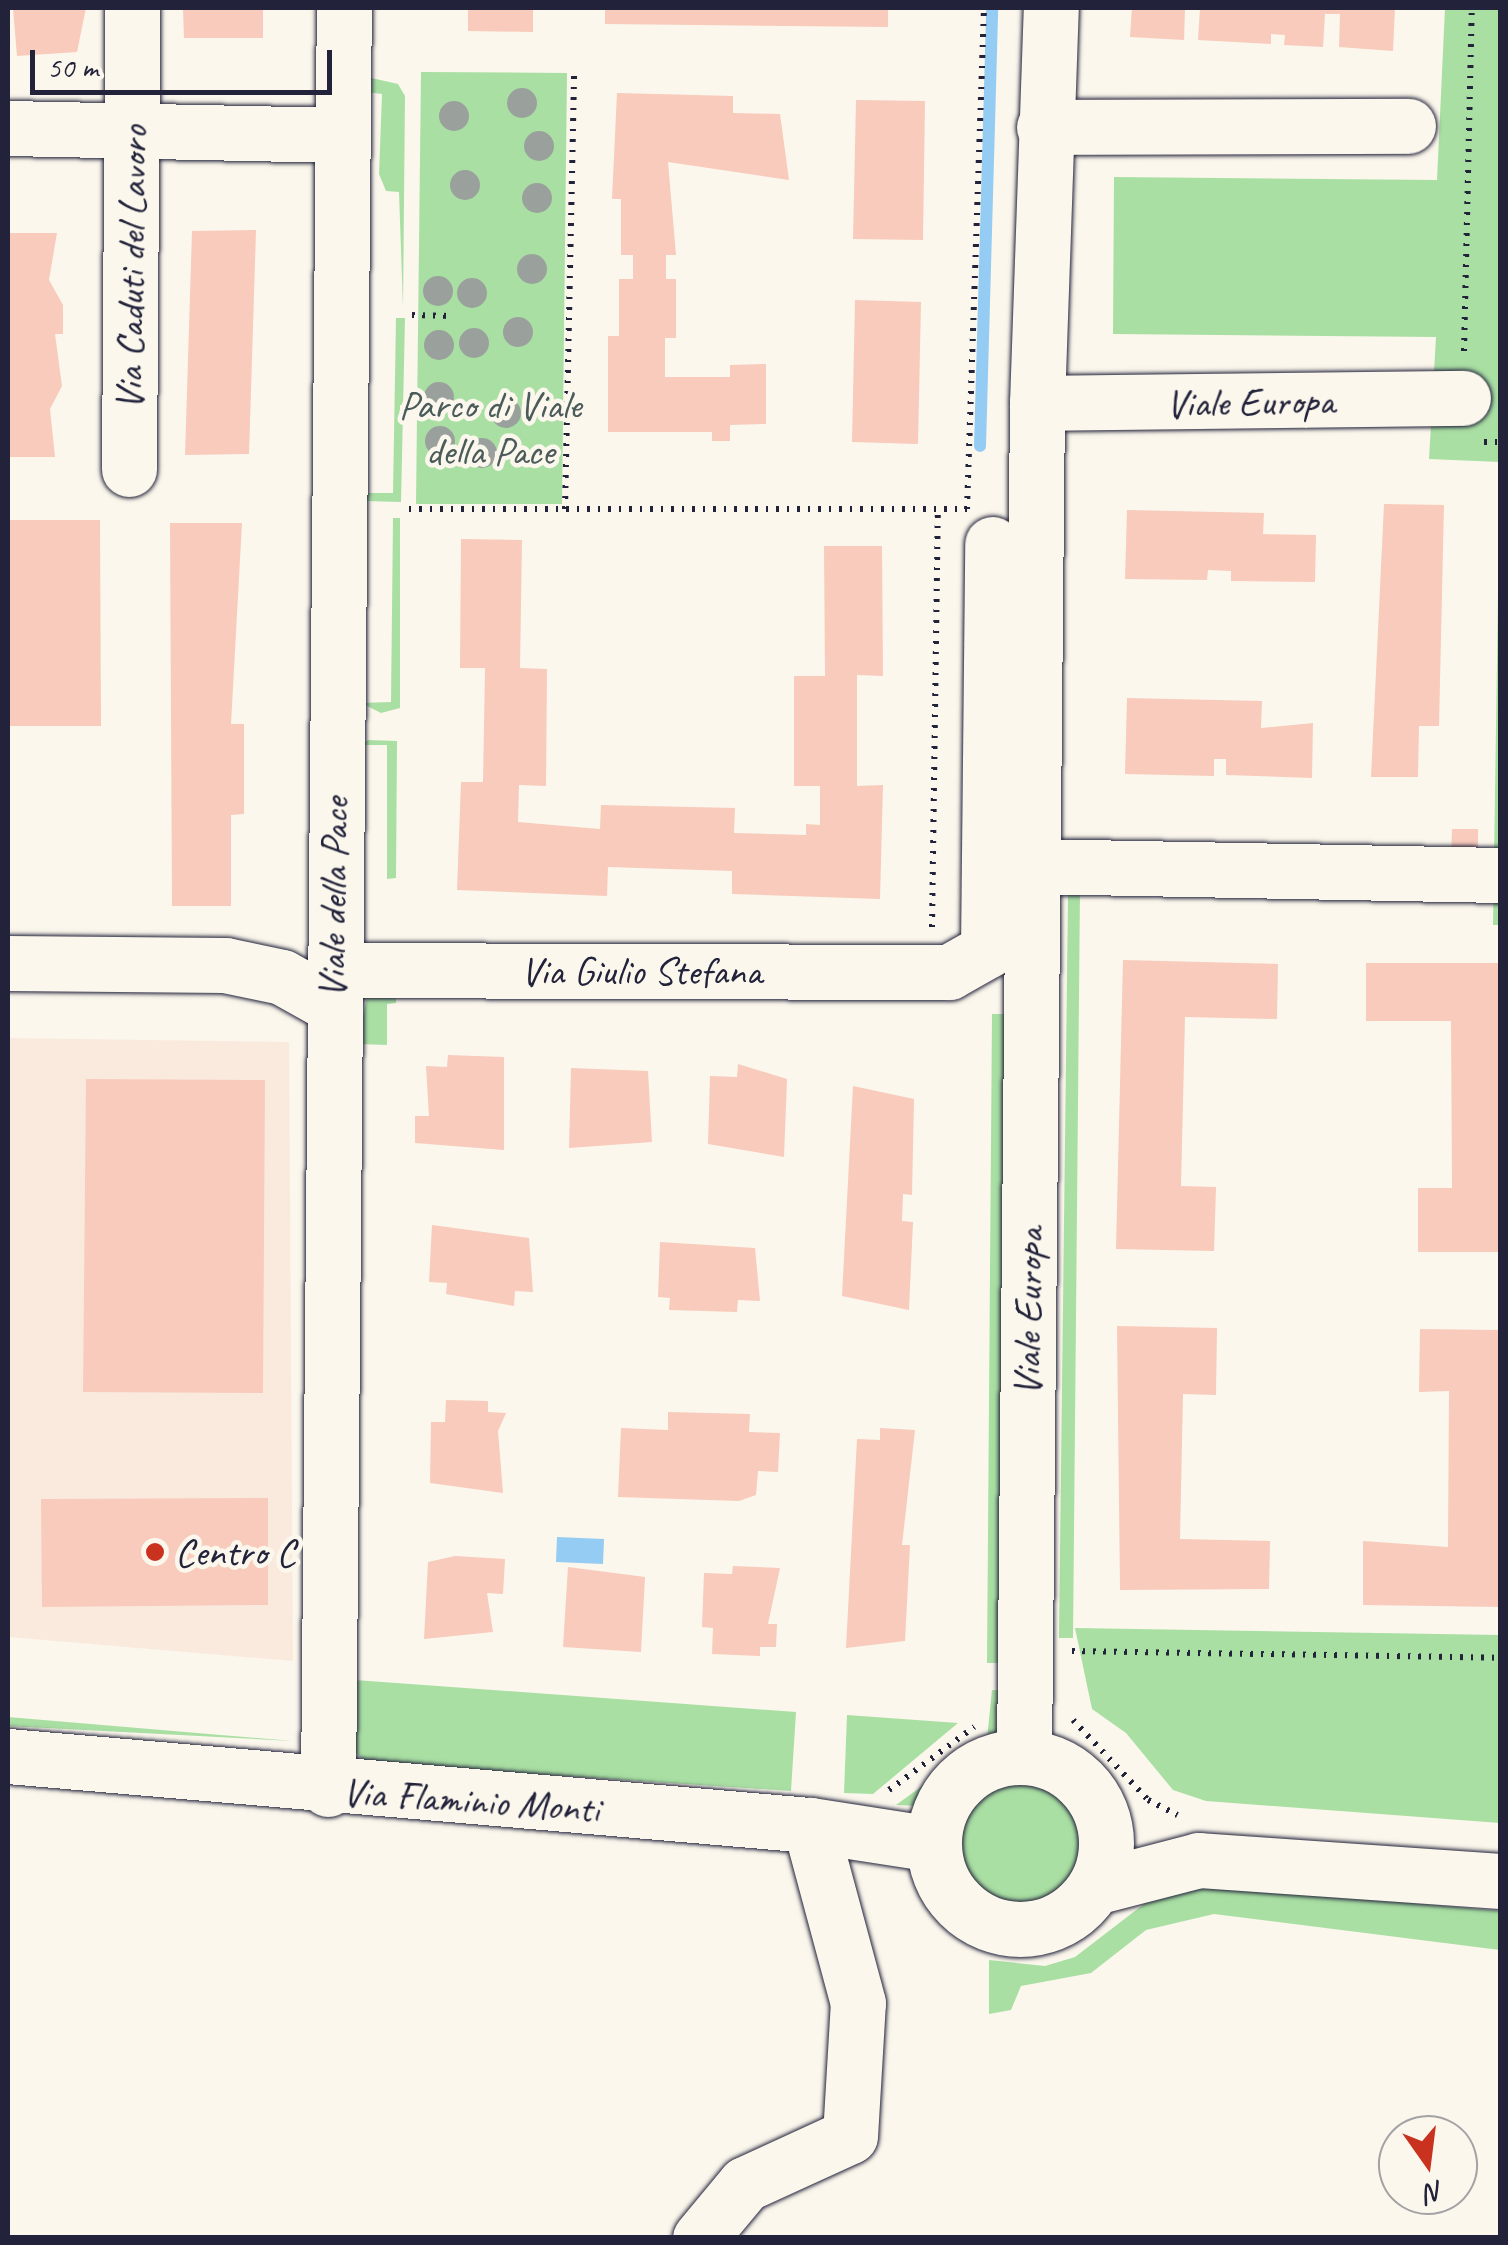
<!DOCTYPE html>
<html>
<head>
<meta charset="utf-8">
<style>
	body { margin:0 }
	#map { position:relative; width:1508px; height:2245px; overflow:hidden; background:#fbf7ec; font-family:Caveat,sans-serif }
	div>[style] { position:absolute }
	.built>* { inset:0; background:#faeade }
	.green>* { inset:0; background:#a9dfa3 }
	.round { border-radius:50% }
	.water>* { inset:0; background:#94ccf3 }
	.stream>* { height:12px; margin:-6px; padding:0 6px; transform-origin:6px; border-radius:6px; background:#94ccf3 }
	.building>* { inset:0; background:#f8cbbc }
	.path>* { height:6px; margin-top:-3px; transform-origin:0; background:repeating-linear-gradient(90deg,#22223b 0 2.5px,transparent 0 10.5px) }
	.roads { filter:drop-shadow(0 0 2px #22223b) drop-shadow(0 0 2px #22223b) }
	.minor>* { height:55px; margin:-27.5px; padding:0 27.5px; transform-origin:27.5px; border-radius:27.5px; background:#fbf7ec }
	.minor>.ring { margin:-27.5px; padding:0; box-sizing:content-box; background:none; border:55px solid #fbf7ec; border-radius:50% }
	.trees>* { width:30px; height:30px; margin:-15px; border-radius:50%; background:#9aa19c }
	.dots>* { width:28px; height:28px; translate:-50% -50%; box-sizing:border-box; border:5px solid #fbf7ec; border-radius:50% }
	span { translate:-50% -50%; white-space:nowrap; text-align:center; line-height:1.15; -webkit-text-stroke:9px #fbf7ec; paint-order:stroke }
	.street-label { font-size:40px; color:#22223b }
	.park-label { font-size:40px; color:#4a5b5a }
	.poi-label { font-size:40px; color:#22223b }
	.left { translate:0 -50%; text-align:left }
	.frame { position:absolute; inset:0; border:10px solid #22223b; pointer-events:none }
	.north { position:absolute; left:1378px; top:2115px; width:100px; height:100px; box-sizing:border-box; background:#fbf7ec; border:2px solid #a4a2a5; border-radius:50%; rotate:166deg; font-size:28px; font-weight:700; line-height:40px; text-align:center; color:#22223b }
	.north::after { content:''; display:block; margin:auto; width:35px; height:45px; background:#c8321e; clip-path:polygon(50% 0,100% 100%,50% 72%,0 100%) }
	.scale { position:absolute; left:30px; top:50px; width:302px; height:45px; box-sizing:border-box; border:5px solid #22223b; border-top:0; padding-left:12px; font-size:30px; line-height:35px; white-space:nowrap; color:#22223b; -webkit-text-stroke:8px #fbf7ec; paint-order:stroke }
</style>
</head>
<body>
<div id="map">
	<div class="built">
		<div style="clip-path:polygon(8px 1038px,289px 1042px,293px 1661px,8px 1637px)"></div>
	</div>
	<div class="green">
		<div style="clip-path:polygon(1445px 8px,1500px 8px,1500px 925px,1493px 925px,1500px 462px,1429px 459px,1436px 337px,1113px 334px,1114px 177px,1437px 180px)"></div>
		<div style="clip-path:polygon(421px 72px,567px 73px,562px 504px,416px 504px)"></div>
		<div style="clip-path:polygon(367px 77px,398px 84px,405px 96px,403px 308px,399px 192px,386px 191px,379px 174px,382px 94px,366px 92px)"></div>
		<div style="clip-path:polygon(396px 318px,405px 318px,401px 502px,365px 501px,365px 493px,393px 493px)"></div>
		<div style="clip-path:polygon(393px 518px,400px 518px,400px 708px,381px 713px,361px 703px,391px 702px)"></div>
		<div style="clip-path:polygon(368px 740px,397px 741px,396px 878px,387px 879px,387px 745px,361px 745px)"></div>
		<div style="clip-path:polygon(1080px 888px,1073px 1638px,1059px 1638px,1068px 895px)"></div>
		<div style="clip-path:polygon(397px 987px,396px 1003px,387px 1004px,387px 1045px,358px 1044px,367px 997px)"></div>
		<div style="clip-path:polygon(992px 1014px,1006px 1014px,1001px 1663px,987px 1663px)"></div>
		<div style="clip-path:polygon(1075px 1628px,1500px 1635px,1500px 1823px,1206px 1801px,1173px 1790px,1126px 1733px,1092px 1709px)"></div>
		<div style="clip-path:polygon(355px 1680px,796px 1712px,791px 1791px,367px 1763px,355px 1752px)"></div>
		<div style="clip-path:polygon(992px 1690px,1017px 1691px,997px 1738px,921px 1806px,896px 1805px,987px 1739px)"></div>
		<div style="clip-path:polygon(847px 1715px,958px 1723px,873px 1794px,844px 1793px)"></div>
		<div style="clip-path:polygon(8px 1717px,293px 1741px,8px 1726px)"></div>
		<div class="round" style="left:961px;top:1785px;width:120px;height:120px"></div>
		<div style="clip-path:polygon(1224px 1886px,1500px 1911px,1500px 1950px,1214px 1914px,1146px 1930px,1091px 1973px,1021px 1986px,1011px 2010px,989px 2014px,989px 1960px,1045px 1966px,1075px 1957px,1157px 1894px)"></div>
	</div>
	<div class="water">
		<div style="clip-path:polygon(557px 1537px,604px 1539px,603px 1564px,556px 1562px)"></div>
	</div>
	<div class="stream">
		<div style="left:980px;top:446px;width:438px;rotate:-88.4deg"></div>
	</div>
	<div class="building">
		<div style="clip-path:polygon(13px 8px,86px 8px,77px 52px,17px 56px)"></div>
		<div style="clip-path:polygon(183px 8px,263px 8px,263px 38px,184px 38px)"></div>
		<div style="clip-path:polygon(468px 8px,533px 8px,533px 32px,468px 31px)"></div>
		<div style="clip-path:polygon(605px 8px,888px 8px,888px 27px,605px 24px)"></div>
		<div style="clip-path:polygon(1132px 8px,1185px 8px,1184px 40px,1130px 37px)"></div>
		<div style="clip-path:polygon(1200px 8px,1395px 8px,1393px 51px,1339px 47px,1340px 14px,1325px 14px,1323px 47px,1284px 45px,1285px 35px,1271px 34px,1271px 44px,1198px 40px)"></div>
		<div style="clip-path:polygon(617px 93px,733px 96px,733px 113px,780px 114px,789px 180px,668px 162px,676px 255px,666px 255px,666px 279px,676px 279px,676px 338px,665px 338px,665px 377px,730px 377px,730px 365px,766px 364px,766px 424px,730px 425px,730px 441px,712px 441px,712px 432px,608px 432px,608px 336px,619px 336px,619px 279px,633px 279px,633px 255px,621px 255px,621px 199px,612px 199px)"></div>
		<div style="clip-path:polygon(856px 100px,925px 101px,923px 240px,853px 239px)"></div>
		<div style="clip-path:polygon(256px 230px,249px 454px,185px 455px,192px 231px)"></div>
		<div style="clip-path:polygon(8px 233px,57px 233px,49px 280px,63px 305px,63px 334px,55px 334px,62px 386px,50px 409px,55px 457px,8px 457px)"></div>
		<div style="clip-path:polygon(855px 300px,921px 302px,918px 444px,852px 442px)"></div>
		<div style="clip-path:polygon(1384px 504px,1444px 505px,1439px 726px,1419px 726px,1418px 777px,1371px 777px)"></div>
		<div style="clip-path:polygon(1127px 510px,1264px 513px,1263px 534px,1316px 535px,1315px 582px,1231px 581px,1231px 571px,1208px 570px,1207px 580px,1125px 579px)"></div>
		<div style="clip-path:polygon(8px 520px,100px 520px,101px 726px,8px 726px)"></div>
		<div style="clip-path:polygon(170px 523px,242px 523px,231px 724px,244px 724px,244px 814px,231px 815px,231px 906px,172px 906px)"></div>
		<div style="clip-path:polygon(461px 539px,522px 540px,520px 668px,547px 669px,546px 786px,519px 785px,518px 822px,600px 829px,601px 805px,735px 808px,734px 833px,806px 835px,806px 824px,820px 825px,820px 786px,794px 786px,794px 676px,825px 676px,824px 546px,882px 546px,883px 676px,857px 675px,857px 786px,883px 785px,880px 899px,732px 894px,732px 871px,608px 867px,607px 896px,457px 890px,461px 782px,483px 782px,485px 668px,460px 668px)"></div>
		<div style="clip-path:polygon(1127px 698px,1262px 701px,1261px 728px,1313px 723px,1312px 778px,1226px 775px,1226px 759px,1214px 759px,1214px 776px,1125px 774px)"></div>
		<div style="clip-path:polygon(1452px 829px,1478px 829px,1478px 858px,1451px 858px)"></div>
		<div style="clip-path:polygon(1123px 960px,1278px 964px,1277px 1019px,1185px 1017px,1181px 1186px,1216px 1187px,1214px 1251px,1116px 1249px)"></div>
		<div style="clip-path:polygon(1366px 963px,1500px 963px,1500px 1252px,1418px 1252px,1418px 1188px,1452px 1188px,1451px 1021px,1366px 1021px)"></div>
		<div style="clip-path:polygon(448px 1055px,504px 1057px,504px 1150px,415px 1143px,415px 1116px,429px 1116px,426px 1066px,447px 1067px)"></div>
		<div style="clip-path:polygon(738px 1064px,787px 1079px,784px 1157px,708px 1144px,710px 1076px,737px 1077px)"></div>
		<div style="clip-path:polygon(571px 1068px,648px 1071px,652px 1142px,569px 1148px)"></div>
		<div style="clip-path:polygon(86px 1079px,265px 1080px,263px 1393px,83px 1392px)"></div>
		<div style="clip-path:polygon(853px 1086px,914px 1099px,912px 1195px,903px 1194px,902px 1221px,913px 1222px,909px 1310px,842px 1296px)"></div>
		<div style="clip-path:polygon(432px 1225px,529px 1238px,533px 1292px,515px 1291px,514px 1306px,446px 1294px,447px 1283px,429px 1282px)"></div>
		<div style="clip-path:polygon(660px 1242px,755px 1248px,760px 1301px,738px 1300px,737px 1312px,669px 1310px,670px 1298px,658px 1297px)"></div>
		<div style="clip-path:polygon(1117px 1326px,1217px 1328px,1216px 1395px,1183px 1394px,1180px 1539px,1270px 1541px,1269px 1589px,1120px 1590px)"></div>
		<div style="clip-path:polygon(1420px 1329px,1500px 1330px,1500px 1607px,1363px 1605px,1363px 1541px,1448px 1547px,1449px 1391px,1419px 1392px)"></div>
		<div style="clip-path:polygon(446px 1400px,488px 1401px,488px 1412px,506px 1413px,498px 1431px,503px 1493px,430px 1483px,431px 1422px,445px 1422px)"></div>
		<div style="clip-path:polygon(668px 1412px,750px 1414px,749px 1432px,780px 1433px,778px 1472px,758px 1471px,756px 1495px,739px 1501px,618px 1497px,621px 1428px,668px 1430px)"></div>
		<div style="clip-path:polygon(880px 1428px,915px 1430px,902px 1545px,910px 1545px,905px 1641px,846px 1648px,857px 1439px,880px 1440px)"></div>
		<div style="clip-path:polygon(268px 1498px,268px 1605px,42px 1607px,41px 1499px)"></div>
		<div style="clip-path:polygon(455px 1556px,505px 1559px,503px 1594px,487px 1593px,493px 1632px,424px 1639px,428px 1562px)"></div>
		<div style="clip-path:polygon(733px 1566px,780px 1568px,768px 1624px,777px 1624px,776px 1647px,760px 1647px,760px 1656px,712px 1654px,713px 1628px,702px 1627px,704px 1573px,732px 1574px)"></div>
		<div style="clip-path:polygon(568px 1567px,645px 1577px,641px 1652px,563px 1647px)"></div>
	</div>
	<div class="path">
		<div style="left:412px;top:315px;width:40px;rotate:1.4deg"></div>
		<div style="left:1464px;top:351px;width:343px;rotate:-88.7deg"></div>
		<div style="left:1484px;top:442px;width:16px"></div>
		<div style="left:409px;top:509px;width:558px"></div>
		<div style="left:967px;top:509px;width:501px;rotate:-88.06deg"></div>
		<div style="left:565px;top:509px;width:438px;rotate:-88.8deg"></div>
		<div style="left:932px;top:927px;width:418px;rotate:-89.2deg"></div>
		<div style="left:1072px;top:1651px;width:428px;rotate:0.9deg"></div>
		<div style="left:1073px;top:1720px;width:110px;rotate:46.8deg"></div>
		<div style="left:1148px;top:1800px;width:33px;rotate:27deg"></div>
		<div style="left:889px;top:1790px;width:106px;rotate:-36.5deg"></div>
	</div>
	<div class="roads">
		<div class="minor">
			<div style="left:1044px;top:127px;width:364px;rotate:-0.2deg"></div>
			<div style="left:8px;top:128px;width:335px;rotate:1.2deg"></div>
			<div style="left:1037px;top:403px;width:426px;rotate:-0.7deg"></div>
			<div style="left:129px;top:469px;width:461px;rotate:-89.6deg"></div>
			<div style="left:1032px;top:866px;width:468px;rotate:1.1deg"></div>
			<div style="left:8px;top:963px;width:217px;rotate:0.5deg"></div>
			<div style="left:225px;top:965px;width:58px;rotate:11.9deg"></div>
			<div style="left:282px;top:977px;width:57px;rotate:29.2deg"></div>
			<div style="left:333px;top:970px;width:616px;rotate:0.19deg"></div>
			<div style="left:949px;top:972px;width:45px;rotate:-29.4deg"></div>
			<div style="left:988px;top:950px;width:406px;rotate:-89.4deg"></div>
			<div style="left:8px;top:1756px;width:805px;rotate:4.92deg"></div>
			<div style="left:810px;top:1825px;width:124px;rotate:8.8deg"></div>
			<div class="ring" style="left:934px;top:1757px;width:117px;height:117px"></div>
			<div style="left:1024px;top:1757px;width:1354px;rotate:-89.45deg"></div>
			<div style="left:1037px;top:403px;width:395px;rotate:-88deg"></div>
			<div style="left:328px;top:1789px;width:1781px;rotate:-89.49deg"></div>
			<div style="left:1095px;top:1887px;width:107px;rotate:-14.6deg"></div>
			<div style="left:1199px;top:1860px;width:302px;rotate:4deg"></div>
			<div style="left:700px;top:2238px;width:70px;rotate:-50.2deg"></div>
			<div style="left:745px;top:2184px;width:115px;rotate:-24.6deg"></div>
			<div style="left:850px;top:2136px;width:133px;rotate:-86.6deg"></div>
			<div style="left:858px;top:2003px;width:184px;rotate:-105.1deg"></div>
		</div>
	</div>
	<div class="trees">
		<div style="left:522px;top:103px"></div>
		<div style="left:454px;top:116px"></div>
		<div style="left:539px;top:146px"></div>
		<div style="left:465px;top:185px"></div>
		<div style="left:537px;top:198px"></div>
		<div style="left:532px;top:269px"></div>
		<div style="left:438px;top:291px"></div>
		<div style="left:472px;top:293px"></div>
		<div style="left:518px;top:332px"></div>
		<div style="left:474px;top:343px"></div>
		<div style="left:439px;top:345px"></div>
		<div style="left:439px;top:397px"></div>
		<div style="left:506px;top:413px"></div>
		<div style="left:440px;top:441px"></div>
		<div style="left:482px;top:453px"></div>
	</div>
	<div class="dots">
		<div style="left:155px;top:1552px;background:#c8321e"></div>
	</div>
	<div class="street-label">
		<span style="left:131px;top:268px;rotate:-89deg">Via Caduti del Lavoro</span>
		<span style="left:1250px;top:402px;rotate:-1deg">Viale Europa</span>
		<span style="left:333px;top:898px;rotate:-89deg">Viale della Pace</span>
		<span style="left:641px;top:971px">Via Giulio Stefana</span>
		<span style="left:1028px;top:1312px;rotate:-89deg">Viale Europa</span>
		<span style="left:471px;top:1800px;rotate:4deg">Via Flaminio Monti</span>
	</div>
	<div class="park-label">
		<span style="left:490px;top:428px">Parco di Viale<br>della Pace</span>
	</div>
	<div class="poi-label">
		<span class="left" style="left:175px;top:1552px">Centro C</span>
	</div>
	<div class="frame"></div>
	<div class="north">N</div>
	<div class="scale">50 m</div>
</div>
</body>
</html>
